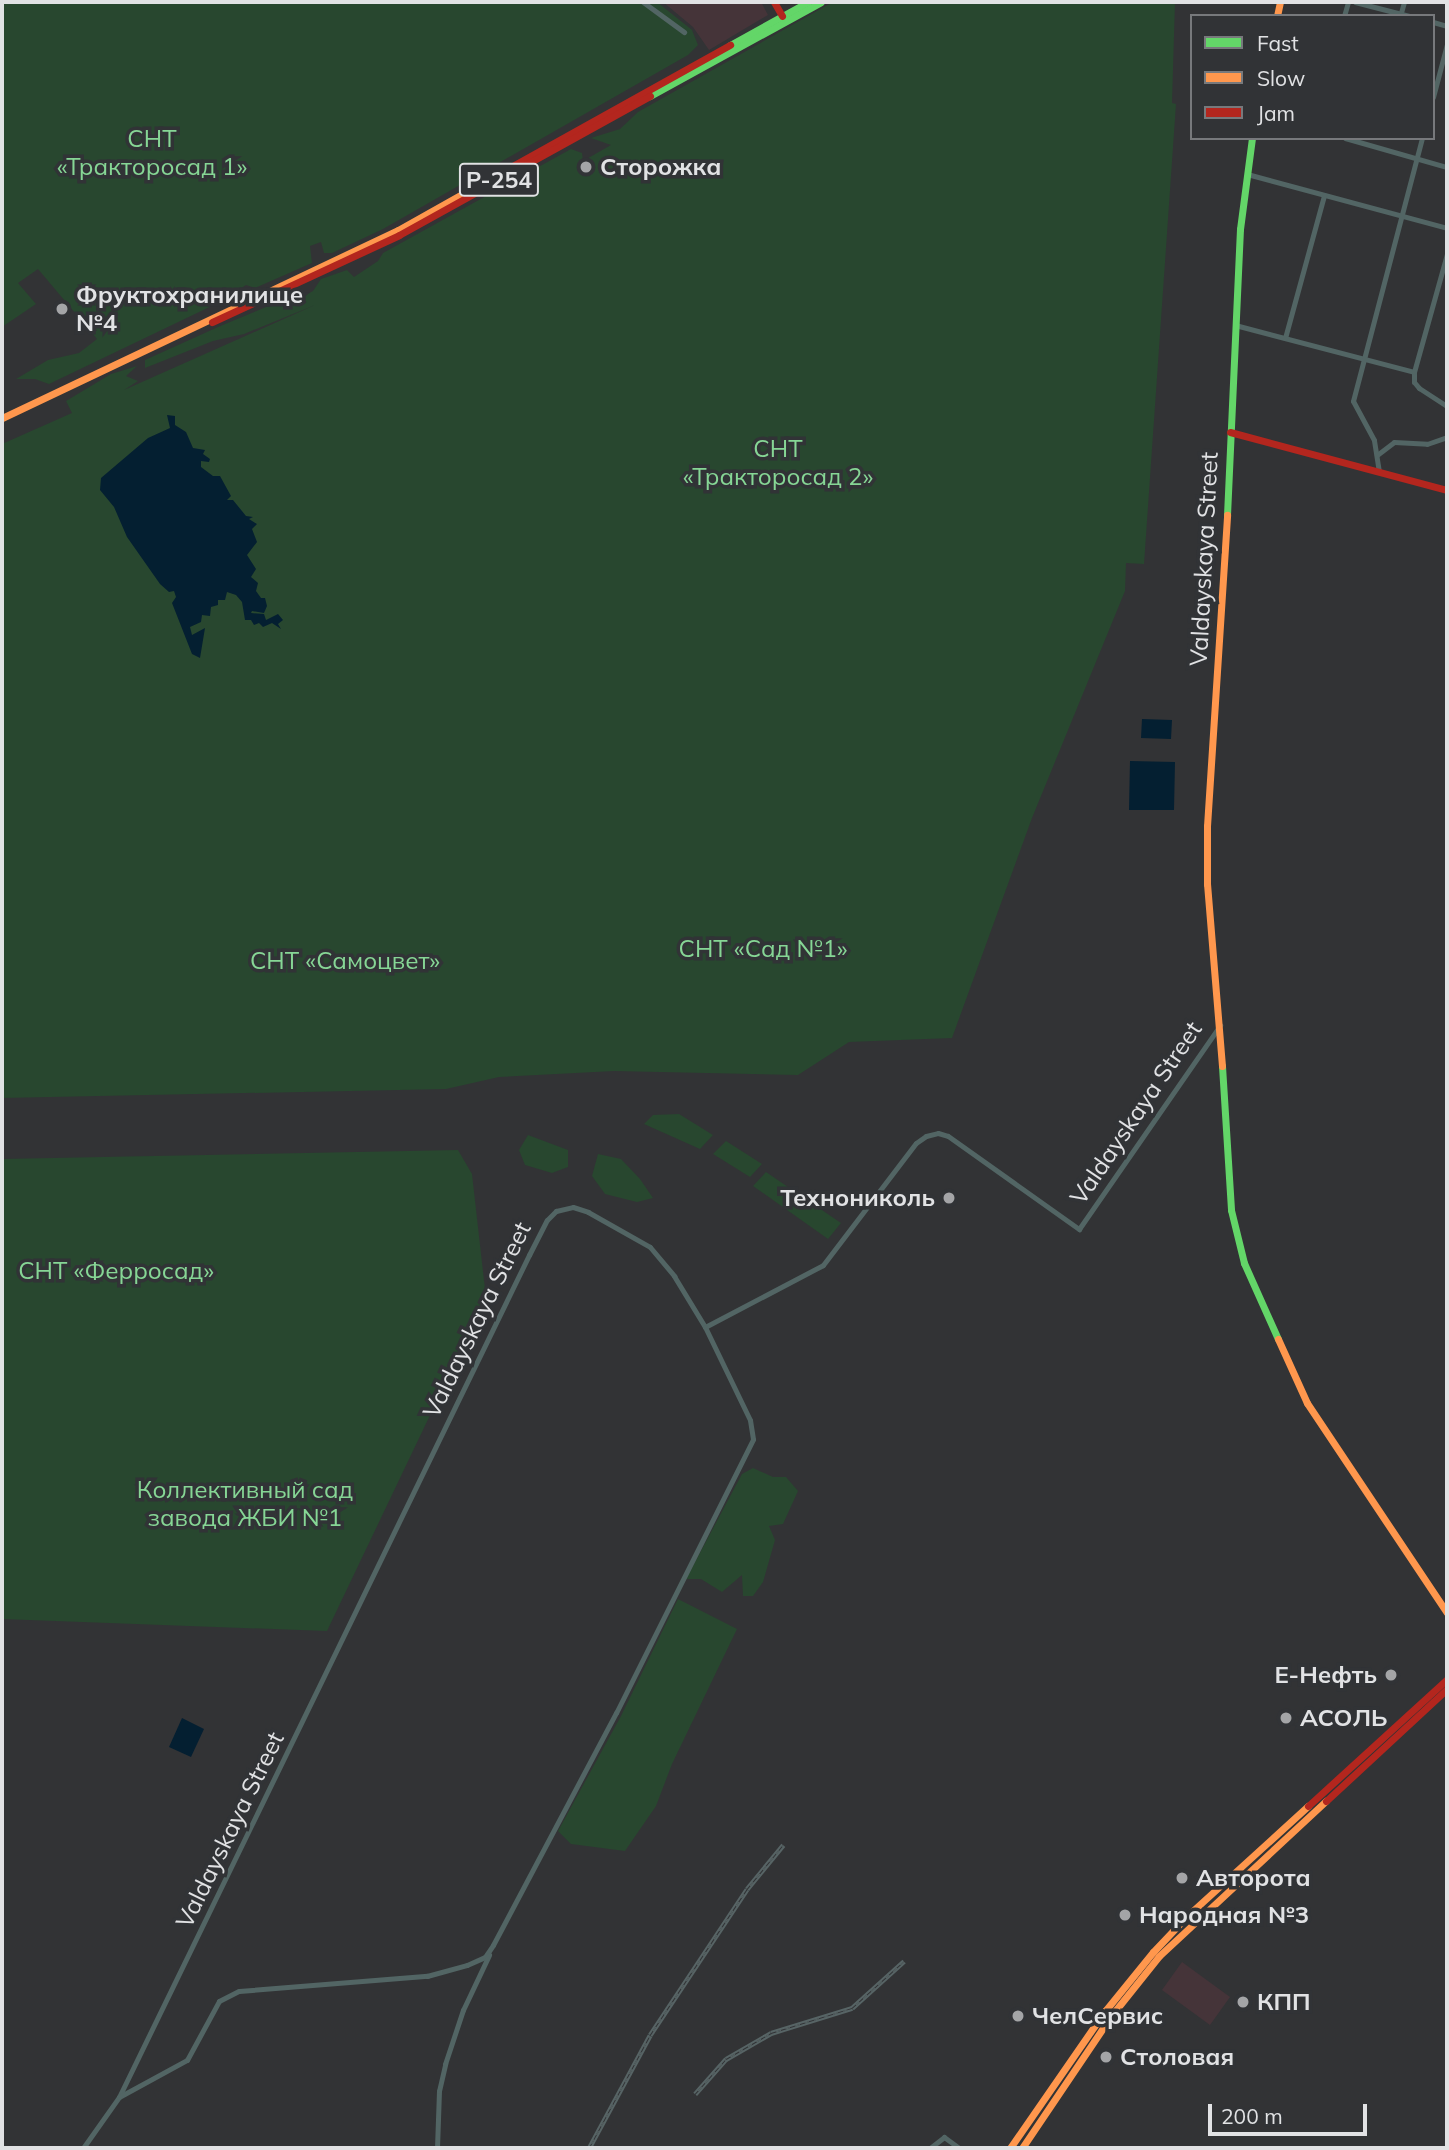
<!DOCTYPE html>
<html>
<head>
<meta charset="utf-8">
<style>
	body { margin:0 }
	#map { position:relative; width:1449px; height:2150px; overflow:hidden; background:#323335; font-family:Mulish,sans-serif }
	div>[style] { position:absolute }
	.commercial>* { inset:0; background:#453439 }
	.green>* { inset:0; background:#28472f }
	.water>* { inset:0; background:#041f31 }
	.street>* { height:5px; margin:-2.5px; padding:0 2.5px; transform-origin:2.5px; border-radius:2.5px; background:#526564 }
	.fast>* { height:7px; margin:-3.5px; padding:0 3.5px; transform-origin:3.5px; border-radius:3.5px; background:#63d668 }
	.slow>* { height:7px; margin:-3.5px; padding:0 3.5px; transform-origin:3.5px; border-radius:3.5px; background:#ff974d }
	.jam>* { height:7px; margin:-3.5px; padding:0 3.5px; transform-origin:3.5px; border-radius:3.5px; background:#b3261e }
	.rail>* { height:4.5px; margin-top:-2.25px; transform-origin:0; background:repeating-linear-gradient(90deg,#313336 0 5px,#576465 0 10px); box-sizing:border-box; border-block:2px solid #576465 }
	.dots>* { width:19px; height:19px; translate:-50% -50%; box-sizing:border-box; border:4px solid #313336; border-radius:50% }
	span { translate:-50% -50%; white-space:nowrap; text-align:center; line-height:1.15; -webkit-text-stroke:7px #313336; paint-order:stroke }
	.shield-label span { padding:2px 5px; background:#313336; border:2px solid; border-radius:5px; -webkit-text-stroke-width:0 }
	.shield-label { font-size:23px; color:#e1e2e4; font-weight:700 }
	.park-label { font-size:24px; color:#86d695 }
	.poi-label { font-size:24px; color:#e1e2e4; font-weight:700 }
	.left { translate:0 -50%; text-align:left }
	.right { translate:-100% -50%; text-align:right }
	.street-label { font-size:24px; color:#e1e2e4 }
	.frame { position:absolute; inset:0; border:4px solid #e1e2e4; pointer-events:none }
	.legend { position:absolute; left:1190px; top:14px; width:245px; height:126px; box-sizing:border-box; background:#313336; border:2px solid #77797c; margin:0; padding:9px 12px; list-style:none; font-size:21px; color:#e1e2e4 }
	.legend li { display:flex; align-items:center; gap:14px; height:35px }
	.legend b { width:35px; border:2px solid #77797c }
	.scale { position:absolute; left:1208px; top:2104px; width:159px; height:32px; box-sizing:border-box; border:4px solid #e1e2e4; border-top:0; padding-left:9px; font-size:21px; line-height:24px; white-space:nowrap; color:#e1e2e4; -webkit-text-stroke:5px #313336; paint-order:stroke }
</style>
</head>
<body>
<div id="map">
	<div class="commercial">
		<div style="clip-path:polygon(663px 2px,761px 2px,768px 15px,709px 50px,693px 27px)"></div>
		<div style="clip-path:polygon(1182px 1962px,1230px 1997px,1210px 2025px,1162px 1990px)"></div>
	</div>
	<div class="green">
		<div style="clip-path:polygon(2px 2px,657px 2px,692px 30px,698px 45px,688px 55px,383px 229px,332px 253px,324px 253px,321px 242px,310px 246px,312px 263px,255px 288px,246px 285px,220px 302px,49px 384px,35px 379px,16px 379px,48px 360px,79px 353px,97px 339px,38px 269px,18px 283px,36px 304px,2px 327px)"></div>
		<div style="clip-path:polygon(833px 2px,1175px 2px,1172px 103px,1176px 104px,1144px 564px,1126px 563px,1125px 591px,1032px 818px,952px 1038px,849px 1042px,798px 1075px,614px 1071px,499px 1077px,446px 1089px,2px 1098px,2px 444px,72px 413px,66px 401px,111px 374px,137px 366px,126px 376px,138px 381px,124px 390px,315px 305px,244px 334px,213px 341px,145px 368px,145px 360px,218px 327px,266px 307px,291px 303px,313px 291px,321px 279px,347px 270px,354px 277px,378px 261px,383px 253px,571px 149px,582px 153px,583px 161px,611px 145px,591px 138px,620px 129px,638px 112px)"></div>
		<div style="clip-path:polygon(679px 1114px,713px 1135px,700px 1149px,644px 1124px,653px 1115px)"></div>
		<div style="clip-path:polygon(528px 1135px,568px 1150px,568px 1167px,552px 1173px,525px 1165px,519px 1150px)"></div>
		<div style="clip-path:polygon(726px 1141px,762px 1164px,750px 1177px,713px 1154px)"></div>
		<div style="clip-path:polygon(458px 1150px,472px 1174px,486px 1298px,327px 1631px,2px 1619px,2px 1159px)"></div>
		<div style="clip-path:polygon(598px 1154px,621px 1159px,640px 1179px,653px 1198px,637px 1202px,605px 1194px,592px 1176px)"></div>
		<div style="clip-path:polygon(766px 1172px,841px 1223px,828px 1239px,753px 1186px)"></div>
		<div style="clip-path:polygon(753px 1468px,773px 1477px,786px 1477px,798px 1491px,783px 1524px,769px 1526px,775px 1540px,763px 1582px,753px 1596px,743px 1596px,742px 1575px,722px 1592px,701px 1579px,686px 1579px,742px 1474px)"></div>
		<div style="clip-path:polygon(678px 1599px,737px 1629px,672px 1764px,656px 1806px,625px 1851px,571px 1844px,558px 1831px,621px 1716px)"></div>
	</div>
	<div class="water">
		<div style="clip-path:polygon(167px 415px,175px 416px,175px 425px,186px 432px,193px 448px,205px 450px,203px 454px,210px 459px,209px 462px,201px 461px,201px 467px,213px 476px,220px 476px,231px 496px,227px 500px,233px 500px,246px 516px,253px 517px,249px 519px,257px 524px,252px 529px,257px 542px,247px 555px,256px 569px,251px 577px,258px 583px,256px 591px,261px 598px,265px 598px,267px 606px,264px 613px,252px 611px,251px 613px,264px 614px,266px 620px,278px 614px,283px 620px,278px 624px,281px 629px,272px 623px,263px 627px,259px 623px,254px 625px,251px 620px,245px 620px,242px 602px,236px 595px,227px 592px,225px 600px,218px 600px,218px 605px,211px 607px,210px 616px,202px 615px,201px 622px,190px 627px,192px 635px,205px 628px,200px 658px,192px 654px,172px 603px,176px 597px,174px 591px,169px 592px,160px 584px,127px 537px,114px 507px,100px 490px,101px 478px,148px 438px,170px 428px)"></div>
		<div style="clip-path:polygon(1142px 719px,1172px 720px,1171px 739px,1141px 738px)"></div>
		<div style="clip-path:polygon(1130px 761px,1175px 762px,1174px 810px,1129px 810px)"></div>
		<div style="clip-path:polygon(182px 1718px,204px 1729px,191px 1757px,169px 1747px)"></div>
	</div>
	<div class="street">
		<div style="left:643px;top:2px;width:51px;rotate:36.2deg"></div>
		<div style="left:1355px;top:2px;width:56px;rotate:14.5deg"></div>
		<div style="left:1344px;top:16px;width:15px;rotate:-74deg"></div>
		<div style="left:1400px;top:16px;width:15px;rotate:-74deg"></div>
		<div style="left:1433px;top:22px;width:15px;rotate:16deg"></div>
		<div style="left:1433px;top:97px;width:55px;rotate:-75.2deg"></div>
		<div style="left:1345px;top:138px;width:106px;rotate:15.9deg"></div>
		<div style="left:1247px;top:174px;width:207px;rotate:15.1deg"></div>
		<div style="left:1235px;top:325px;width:185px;rotate:14.7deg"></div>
		<div style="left:1414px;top:372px;width:10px;rotate:90deg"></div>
		<div style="left:1414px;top:382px;width:8px;rotate:50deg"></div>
		<div style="left:1419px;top:388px;width:33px;rotate:33deg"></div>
		<div style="left:1285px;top:338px;width:148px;rotate:-74.7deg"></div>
		<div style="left:1414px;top:372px;width:123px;rotate:-74.4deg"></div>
		<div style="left:1377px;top:455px;width:21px;rotate:-37deg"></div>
		<div style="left:1394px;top:442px;width:33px;rotate:3deg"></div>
		<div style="left:1427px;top:444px;width:21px;rotate:-19deg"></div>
		<div style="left:1379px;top:472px;width:32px;rotate:-99deg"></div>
		<div style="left:1374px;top:440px;width:44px;rotate:-118.3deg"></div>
		<div style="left:1353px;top:401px;width:272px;rotate:-75.3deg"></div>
		<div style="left:119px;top:2097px;width:937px;rotate:-64.04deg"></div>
		<div style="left:529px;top:1255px;width:39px;rotate:-63deg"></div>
		<div style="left:547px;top:1220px;width:13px;rotate:-45deg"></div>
		<div style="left:556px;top:1211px;width:17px;rotate:-13deg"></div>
		<div style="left:573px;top:1207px;width:16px;rotate:18deg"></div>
		<div style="left:588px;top:1212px;width:71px;rotate:29.4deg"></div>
		<div style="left:650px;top:1247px;width:38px;rotate:50deg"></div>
		<div style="left:674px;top:1276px;width:60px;rotate:58.7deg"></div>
		<div style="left:705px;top:1327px;width:133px;rotate:-27.7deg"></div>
		<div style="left:823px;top:1265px;width:153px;rotate:-52.7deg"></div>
		<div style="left:916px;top:1143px;width:12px;rotate:-35deg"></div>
		<div style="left:926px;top:1136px;width:12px;rotate:-14deg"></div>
		<div style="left:938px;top:1133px;width:10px;rotate:17deg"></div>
		<div style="left:948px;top:1136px;width:161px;rotate:35.4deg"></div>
		<div style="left:1079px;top:1229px;width:248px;rotate:-55.3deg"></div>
		<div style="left:83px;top:2148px;width:62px;rotate:-54.8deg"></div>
		<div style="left:119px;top:2097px;width:77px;rotate:-28.6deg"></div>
		<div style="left:187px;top:2060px;width:67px;rotate:-61.5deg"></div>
		<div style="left:219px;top:2001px;width:22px;rotate:-27deg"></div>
		<div style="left:239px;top:1991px;width:189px;rotate:-4.6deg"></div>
		<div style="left:427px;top:1976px;width:41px;rotate:-15.4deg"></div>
		<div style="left:467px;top:1965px;width:20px;rotate:-24deg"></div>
		<div style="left:485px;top:1957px;width:14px;rotate:-56deg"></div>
		<div style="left:493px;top:1945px;width:263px;rotate:-62.1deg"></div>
		<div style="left:616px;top:1713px;width:306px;rotate:-63.4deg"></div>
		<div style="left:753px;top:1439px;width:19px;rotate:-99deg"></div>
		<div style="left:750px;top:1420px;width:103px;rotate:-115.8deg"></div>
		<div style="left:437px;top:2148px;width:57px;rotate:-88deg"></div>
		<div style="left:439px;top:2091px;width:28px;rotate:-77deg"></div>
		<div style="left:445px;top:2064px;width:57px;rotate:-71.6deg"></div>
		<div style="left:463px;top:2010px;width:61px;rotate:-64.7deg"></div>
		<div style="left:930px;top:2148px;width:18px;rotate:-38deg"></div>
		<div style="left:944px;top:2137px;width:19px;rotate:36deg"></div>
	</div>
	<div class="fast">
		<div style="left:730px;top:45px;width:89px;rotate:-28.9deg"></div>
		<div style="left:650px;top:96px;width:195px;rotate:-28.8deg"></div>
		<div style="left:1227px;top:515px;width:286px;rotate:-87.4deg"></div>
		<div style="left:1240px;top:229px;width:92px;rotate:-82.5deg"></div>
		<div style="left:1222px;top:1066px;width:144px;rotate:86.4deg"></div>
		<div style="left:1231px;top:1210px;width:55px;rotate:76.2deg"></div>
		<div style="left:1244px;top:1263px;width:83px;rotate:65.9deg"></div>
	</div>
	<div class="slow">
		<div style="left:1277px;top:16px;width:14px;rotate:-78deg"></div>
		<div style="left:2px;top:418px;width:438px;rotate:-25.4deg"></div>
		<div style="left:398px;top:230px;width:104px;rotate:-29.3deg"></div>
		<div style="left:1222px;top:1066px;width:183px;rotate:-94.7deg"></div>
		<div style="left:1207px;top:884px;width:58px;rotate:-90deg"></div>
		<div style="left:1207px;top:826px;width:312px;rotate:-86.3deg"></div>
		<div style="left:1278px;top:1339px;width:70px;rotate:65.6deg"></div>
		<div style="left:1307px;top:1403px;width:252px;rotate:56.3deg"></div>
		<div style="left:1010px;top:2148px;width:167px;rotate:-55.3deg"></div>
		<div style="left:1105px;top:2011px;width:76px;rotate:-50.9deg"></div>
		<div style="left:1153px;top:1952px;width:50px;rotate:-46.6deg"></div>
		<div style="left:1187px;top:1916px;width:164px;rotate:-42.3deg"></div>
		<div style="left:1022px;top:2148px;width:159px;rotate:-56deg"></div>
		<div style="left:1111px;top:2016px;width:77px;rotate:-51.3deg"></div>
		<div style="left:1159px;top:1956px;width:228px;rotate:-42.9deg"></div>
	</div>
	<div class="jam">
		<div style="left:774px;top:2px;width:16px;rotate:60deg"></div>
		<div style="left:489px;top:179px;width:276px;rotate:-29.1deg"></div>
		<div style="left:212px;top:322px;width:206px;rotate:-24.9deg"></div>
		<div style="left:399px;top:235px;width:287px;rotate:-29deg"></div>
		<div style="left:1230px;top:432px;width:225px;rotate:15deg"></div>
		<div style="left:1326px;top:1801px;width:165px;rotate:-42.8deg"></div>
		<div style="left:1308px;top:1806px;width:188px;rotate:-42.4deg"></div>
	</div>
	<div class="rail">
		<div style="left:695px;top:2094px;width:47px;rotate:-48.5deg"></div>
		<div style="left:726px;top:2059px;width:52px;rotate:-30deg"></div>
		<div style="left:771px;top:2033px;width:85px;rotate:-17.2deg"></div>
		<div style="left:852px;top:2008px;width:70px;rotate:-42.1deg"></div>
		<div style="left:589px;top:2148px;width:128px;rotate:-61.6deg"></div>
		<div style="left:650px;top:2035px;width:175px;rotate:-56.4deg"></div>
		<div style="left:747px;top:1889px;width:57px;rotate:-50.7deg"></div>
	</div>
	<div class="dots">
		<div style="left:586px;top:167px;background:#a4a5a7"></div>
		<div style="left:62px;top:309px;background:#a4a5a7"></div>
		<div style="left:949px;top:1198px;background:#a4a5a7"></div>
		<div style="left:1391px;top:1675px;background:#a4a5a7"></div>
		<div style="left:1286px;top:1718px;background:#a4a5a7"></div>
		<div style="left:1182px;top:1878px;background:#a4a5a7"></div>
		<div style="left:1125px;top:1915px;background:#a4a5a7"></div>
		<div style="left:1243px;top:2002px;background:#a4a5a7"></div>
		<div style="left:1018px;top:2016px;background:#a4a5a7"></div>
		<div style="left:1106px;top:2057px;background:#a4a5a7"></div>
	</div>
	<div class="shield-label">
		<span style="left:499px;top:180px">Р-254</span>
	</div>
	<div class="park-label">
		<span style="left:152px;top:153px">СНТ<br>«Тракторосад 1»</span>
		<span style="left:778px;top:463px">СНТ<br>«Тракторосад 2»</span>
		<span style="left:763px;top:949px">СНТ «Сад №1»</span>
		<span style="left:345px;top:961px">СНТ «Самоцвет»</span>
		<span style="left:116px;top:1271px">СНТ «Ферросад»</span>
		<span style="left:245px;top:1504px">Коллективный сад<br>завода ЖБИ №1</span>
	</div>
	<div class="poi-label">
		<span class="left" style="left:600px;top:167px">Сторожка</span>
		<span class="left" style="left:76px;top:309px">Фруктохранилище<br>№4</span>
		<span class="right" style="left:935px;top:1198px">Технониколь</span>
		<span class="right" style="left:1377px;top:1675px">E-Нефть</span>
		<span class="left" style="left:1300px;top:1718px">АСОЛЬ</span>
		<span class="left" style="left:1196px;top:1878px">Авторота</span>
		<span class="left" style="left:1139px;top:1915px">Народная №3</span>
		<span class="left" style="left:1257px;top:2002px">КПП</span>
		<span class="left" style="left:1032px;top:2016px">ЧелСервис</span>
		<span class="left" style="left:1120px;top:2057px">Столовая</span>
	</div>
	<div class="street-label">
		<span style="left:1204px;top:559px;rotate:-87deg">Valdayskaya Street</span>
		<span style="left:1136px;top:1113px;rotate:-56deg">Valdayskaya Street</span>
		<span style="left:477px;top:1320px;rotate:-64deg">Valdayskaya Street</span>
		<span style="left:230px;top:1830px;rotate:-64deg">Valdayskaya Street</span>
	</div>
	<div class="frame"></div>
	<ul class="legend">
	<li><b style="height:9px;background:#63d668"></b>Fast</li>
	<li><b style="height:9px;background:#ff974d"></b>Slow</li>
	<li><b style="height:9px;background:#b3261e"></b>Jam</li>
	</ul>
	<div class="scale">200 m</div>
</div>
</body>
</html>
